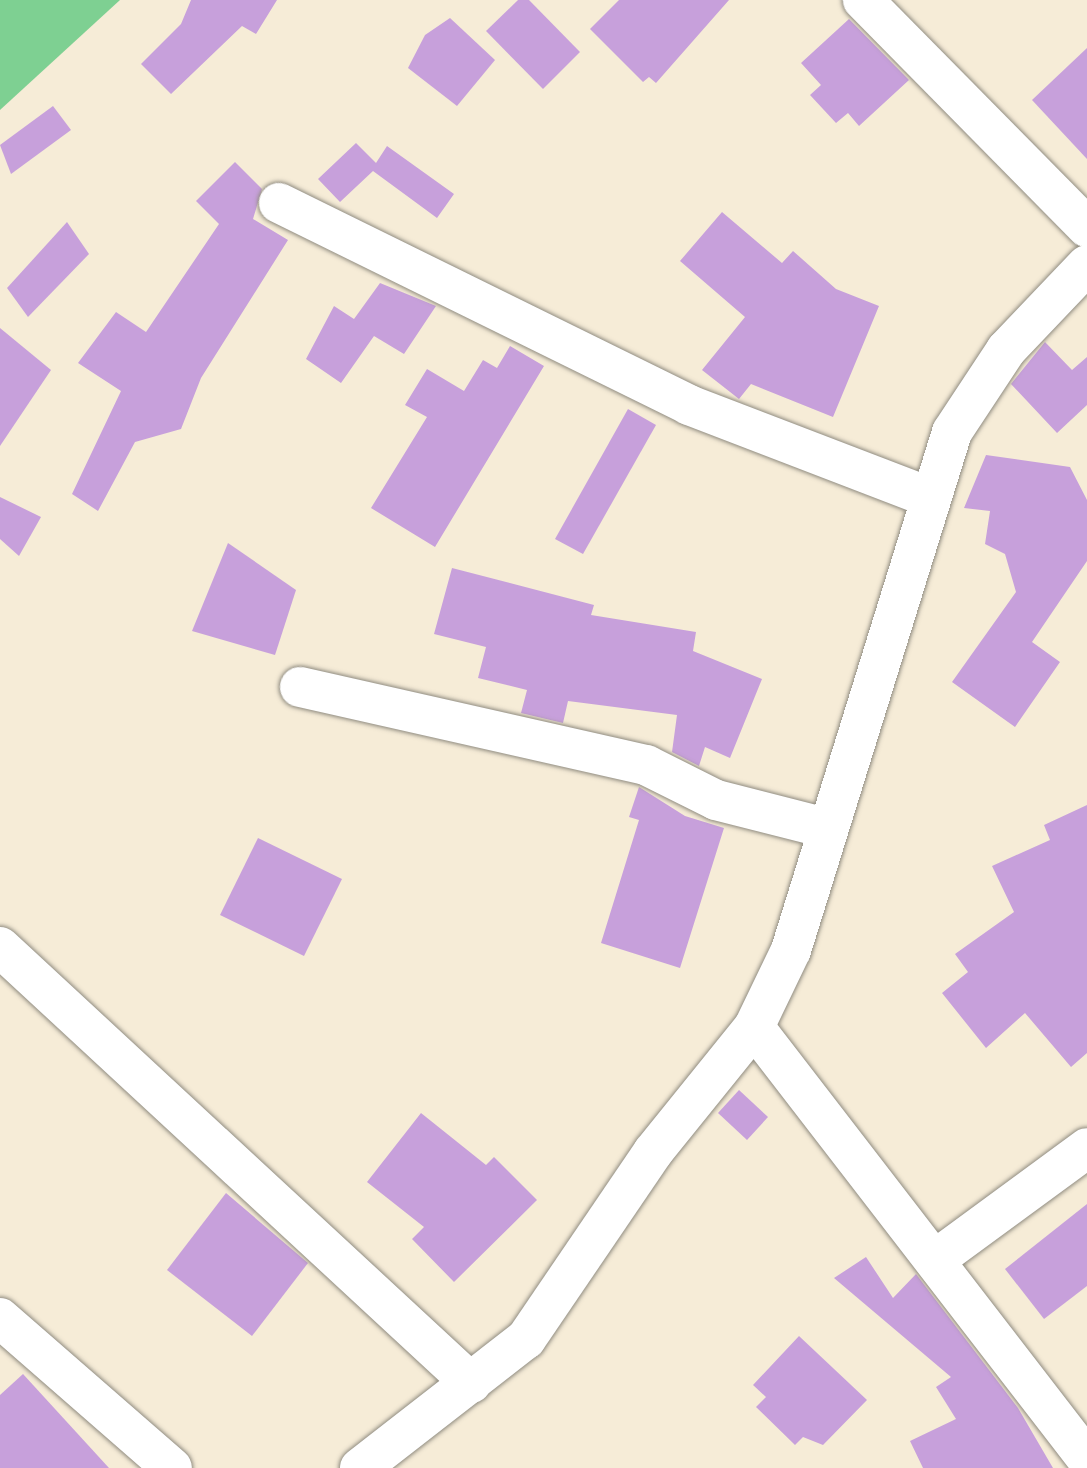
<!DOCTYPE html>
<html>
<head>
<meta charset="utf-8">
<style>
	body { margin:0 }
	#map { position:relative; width:1087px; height:1468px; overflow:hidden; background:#f6ecd7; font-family:Mali,sans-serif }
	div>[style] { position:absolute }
	.green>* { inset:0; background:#7ed092 }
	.building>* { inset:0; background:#c7a0db }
	.roads { filter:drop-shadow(0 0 2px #908c81) drop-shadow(0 0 2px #908c81) }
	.minor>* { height:40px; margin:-20px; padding:0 20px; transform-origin:20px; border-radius:20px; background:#fff }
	span { translate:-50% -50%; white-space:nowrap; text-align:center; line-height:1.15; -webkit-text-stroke:6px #fbf7ec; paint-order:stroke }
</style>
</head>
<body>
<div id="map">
	<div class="green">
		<div style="clip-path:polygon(0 0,120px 0,0 110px)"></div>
	</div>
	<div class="building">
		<div style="clip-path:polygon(191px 0,277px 0,256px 34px,242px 26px,171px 94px,141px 64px,181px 24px)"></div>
		<div style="clip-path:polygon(518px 0,529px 0,580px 52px,543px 89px,486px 31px)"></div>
		<div style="clip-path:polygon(619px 0,729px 0,656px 83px,649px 77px,643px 82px,590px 29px)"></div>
		<div style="clip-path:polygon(450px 18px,495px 60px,457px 106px,408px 68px,425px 35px)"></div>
		<div style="clip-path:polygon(849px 19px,909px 80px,859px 126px,848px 113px,836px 123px,810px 95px,821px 85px,801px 63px)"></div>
		<div style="clip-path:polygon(1087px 48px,1087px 159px,1032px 100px)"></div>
		<div style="clip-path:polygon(53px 106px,71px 130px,11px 174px,0 145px)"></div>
		<div style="clip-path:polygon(356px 143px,376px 163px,387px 146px,454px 194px,437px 218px,373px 171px,340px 202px,318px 179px)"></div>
		<div style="clip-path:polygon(235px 162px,262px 189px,253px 219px,288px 240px,201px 378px,181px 429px,135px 442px,98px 511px,72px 494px,121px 391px,78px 363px,116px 312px,146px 332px,219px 224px,196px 201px)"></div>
		<div style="clip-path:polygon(722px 212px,782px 263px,793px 251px,836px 289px,879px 306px,833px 417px,751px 384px,739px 399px,702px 370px,745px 317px,680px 261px)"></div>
		<div style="clip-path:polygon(67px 222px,89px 254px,28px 317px,7px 288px)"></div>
		<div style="clip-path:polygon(380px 283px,436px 306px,404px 354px,374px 336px,341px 383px,306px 359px,334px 306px,354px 319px)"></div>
		<div style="clip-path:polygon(0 328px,51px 370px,0 446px)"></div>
		<div style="clip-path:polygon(1045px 342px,1072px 370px,1087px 357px,1087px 405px,1057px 433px,1011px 384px)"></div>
		<div style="clip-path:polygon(510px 346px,544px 366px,435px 547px,371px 508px,427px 417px,405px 405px,427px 369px,464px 391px,483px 360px,497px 368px)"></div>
		<div style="clip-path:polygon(628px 409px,656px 425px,583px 554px,555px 539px)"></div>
		<div style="clip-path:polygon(986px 455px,1070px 467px,1087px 500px,1087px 561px,1032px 642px,1060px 662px,1015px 727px,952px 682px,1016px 592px,1005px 554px,985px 544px,990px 511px,964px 508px)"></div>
		<div style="clip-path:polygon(0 497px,41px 517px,19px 556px,0 539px)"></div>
		<div style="clip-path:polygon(228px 543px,296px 590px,275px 655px,192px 631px)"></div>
		<div style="clip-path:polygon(452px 568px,594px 605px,591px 615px,696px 632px,693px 651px,762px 679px,730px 758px,705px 747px,699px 766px,672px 752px,677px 715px,568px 701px,563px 723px,521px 713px,527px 690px,478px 678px,486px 647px,434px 634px)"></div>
		<div style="clip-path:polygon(639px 787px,685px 816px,724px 828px,680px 968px,601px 943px,639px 820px,629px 817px)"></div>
		<div style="clip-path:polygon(1087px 805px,1087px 1053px,1071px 1067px,1025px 1013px,986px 1048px,942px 993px,968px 972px,955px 954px,1014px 912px,992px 866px,1050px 840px,1044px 825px)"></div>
		<div style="clip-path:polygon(258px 838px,342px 879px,304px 956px,220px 915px)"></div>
		<div style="clip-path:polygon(739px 1090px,768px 1117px,747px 1140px,718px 1113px)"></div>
		<div style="clip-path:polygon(421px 1113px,486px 1165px,494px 1157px,537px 1200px,454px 1282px,412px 1239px,424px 1227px,367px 1182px)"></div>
		<div style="clip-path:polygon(226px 1193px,308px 1263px,252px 1336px,167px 1270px)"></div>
		<div style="clip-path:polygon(1087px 1204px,1087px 1286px,1044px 1319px,1005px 1269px)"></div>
		<div style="clip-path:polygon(866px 1257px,893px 1298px,916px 1274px,1018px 1408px,1053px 1468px,923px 1468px,910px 1441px,956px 1419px,936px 1387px,951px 1377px,834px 1278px)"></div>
		<div style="clip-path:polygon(799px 1336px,867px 1400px,823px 1445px,803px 1437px,795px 1445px,756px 1407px,766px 1397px,753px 1385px)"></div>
		<div style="clip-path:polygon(23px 1374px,109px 1468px,0 1468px,0 1395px)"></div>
	</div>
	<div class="roads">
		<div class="minor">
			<div style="left:863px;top:0;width:319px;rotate:45.4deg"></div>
			<div style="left:279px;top:203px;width:457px;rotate:26.2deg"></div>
			<div style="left:689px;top:405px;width:257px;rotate:21deg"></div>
			<div style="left:300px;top:687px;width:355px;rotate:12.7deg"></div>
			<div style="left:646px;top:765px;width:78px;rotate:26.6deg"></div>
			<div style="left:716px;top:800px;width:114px;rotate:14.3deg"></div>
			<div style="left:0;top:947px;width:642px;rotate:42.79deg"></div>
			<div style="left:754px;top:1027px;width:545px;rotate:52.37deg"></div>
			<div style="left:936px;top:1259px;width:187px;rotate:-36.3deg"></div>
			<div style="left:0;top:1318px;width:228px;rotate:41.1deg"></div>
			<div style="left:360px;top:1468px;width:210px;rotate:-37.9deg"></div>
			<div style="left:526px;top:1339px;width:226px;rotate:-55.8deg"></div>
			<div style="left:653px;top:1152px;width:161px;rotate:-51.1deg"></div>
			<div style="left:754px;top:1027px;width:85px;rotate:-64.3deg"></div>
			<div style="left:791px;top:950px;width:542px;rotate:-72.73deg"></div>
			<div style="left:952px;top:432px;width:98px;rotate:-56.6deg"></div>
			<div style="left:1006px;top:350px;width:117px;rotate:-46.4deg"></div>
		</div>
	</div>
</div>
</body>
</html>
